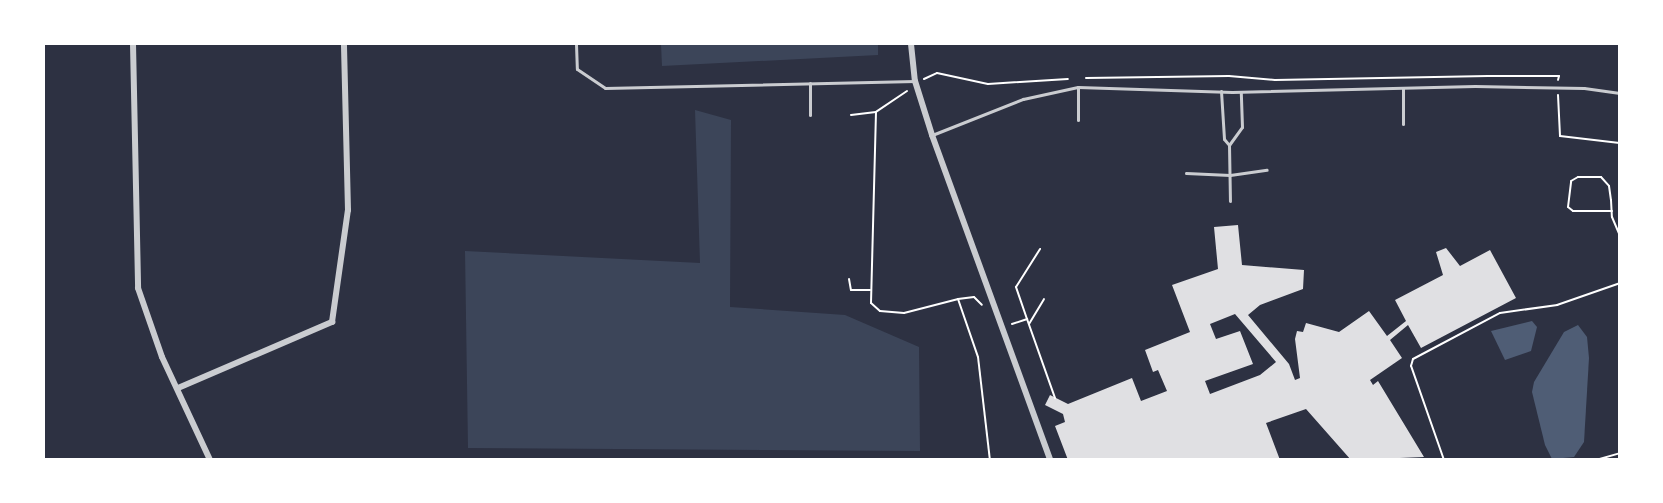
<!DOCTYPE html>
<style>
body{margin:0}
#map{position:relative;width:1663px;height:503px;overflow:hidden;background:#2d3142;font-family:"Fira Sans",sans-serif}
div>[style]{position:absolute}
.green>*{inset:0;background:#3c4559}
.water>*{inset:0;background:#4f5d75}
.building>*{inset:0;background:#e0e0e3}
.path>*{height:2px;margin:-1px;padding:0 1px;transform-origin:1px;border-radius:1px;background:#fff}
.service>*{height:3px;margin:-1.5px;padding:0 1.5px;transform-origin:1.5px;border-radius:1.5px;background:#caccd0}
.minor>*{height:6px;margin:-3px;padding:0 3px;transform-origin:3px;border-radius:3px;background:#caccd0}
span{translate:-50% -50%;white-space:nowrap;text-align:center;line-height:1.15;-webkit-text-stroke:5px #fff;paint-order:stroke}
.frame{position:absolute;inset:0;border:45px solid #fff;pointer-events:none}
</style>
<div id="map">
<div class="green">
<div style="clip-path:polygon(661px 44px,878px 44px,878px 55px,662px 66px)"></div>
<div style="clip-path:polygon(695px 110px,731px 120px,730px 307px,845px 315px,919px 347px,920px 451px,468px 448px,465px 251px,700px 263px)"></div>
</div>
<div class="water">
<div style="clip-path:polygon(1532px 321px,1537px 327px,1531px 351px,1505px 360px,1491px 331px)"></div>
<div style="clip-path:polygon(1578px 325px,1587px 337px,1589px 358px,1584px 442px,1574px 457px,1552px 459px,1545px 445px,1532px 392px,1534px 382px,1564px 332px)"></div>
</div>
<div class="building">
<div style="clip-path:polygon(evenodd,1238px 225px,1242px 265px,1304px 270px,1303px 289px,1260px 305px,1248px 315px,1289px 364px,1295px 380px,1300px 378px,1295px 339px,1297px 331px,1303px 332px,1306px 323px,1339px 332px,1369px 311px,1387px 336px,1406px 321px,1395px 300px,1443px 275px,1436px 252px,1446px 248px,1460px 266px,1490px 250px,1516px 298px,1421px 348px,1408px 325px,1390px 340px,1402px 358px,1370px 380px,1373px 385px,1378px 381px,1424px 457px,1351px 460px,1306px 409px,1266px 423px,1280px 460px,1068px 460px,1055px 426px,1065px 422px,1063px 414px,1045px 405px,1050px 395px,1068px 404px,1132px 378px,1141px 401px,1167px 391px,1158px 370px,1153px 372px,1145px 350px,1190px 332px,1172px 285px,1218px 269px,1214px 227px,1238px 225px,1235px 314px,1276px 362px,1260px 375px,1210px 394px,1205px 381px,1253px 364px,1240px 331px,1216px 339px,1210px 324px,1235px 314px)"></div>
</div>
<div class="path">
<div style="left:1086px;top:78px;width:143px;rotate:-0.8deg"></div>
<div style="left:1229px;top:76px;width:46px;rotate:5deg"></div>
<div style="left:1275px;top:80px;width:213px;rotate:-1.1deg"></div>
<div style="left:1488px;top:76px;width:71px"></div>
<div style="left:1559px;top:76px;width:4px;rotate:104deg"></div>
<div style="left:924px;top:79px;width:14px;rotate:-25deg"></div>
<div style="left:937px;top:73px;width:52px;rotate:12.2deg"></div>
<div style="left:988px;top:84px;width:80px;rotate:-3.6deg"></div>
<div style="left:907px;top:91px;width:37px;rotate:146deg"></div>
<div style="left:876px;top:112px;width:191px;rotate:91.5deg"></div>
<div style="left:871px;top:303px;width:12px;rotate:42deg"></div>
<div style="left:880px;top:311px;width:24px;rotate:5deg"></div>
<div style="left:904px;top:313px;width:56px;rotate:-14.5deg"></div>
<div style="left:958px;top:299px;width:61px;rotate:71deg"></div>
<div style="left:978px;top:357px;width:104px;rotate:83.4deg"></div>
<div style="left:1558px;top:95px;width:41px;rotate:87.2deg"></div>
<div style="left:1560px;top:136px;width:60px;rotate:6.7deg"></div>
<div style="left:851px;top:115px;width:25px;rotate:-7deg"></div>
<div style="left:1612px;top:211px;width:39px;rotate:180deg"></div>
<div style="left:1573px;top:211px;width:6px;rotate:-141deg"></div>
<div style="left:1568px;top:207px;width:26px;rotate:-83deg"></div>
<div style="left:1571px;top:181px;width:8px;rotate:-30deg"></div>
<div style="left:1578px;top:177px;width:23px"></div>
<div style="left:1601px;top:177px;width:12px;rotate:48deg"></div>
<div style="left:1609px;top:186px;width:14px;rotate:82deg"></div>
<div style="left:1611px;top:200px;width:17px;rotate:87deg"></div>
<div style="left:1612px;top:217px;width:21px;rotate:67deg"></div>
<div style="left:849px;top:279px;width:11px;rotate:80deg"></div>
<div style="left:851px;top:290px;width:19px"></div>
<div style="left:958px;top:299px;width:16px;rotate:-7deg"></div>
<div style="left:974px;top:297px;width:11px;rotate:45deg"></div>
<div style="left:1027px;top:319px;width:34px;rotate:-109deg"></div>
<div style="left:1016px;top:287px;width:45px;rotate:-57.7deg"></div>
<div style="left:1012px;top:324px;width:16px;rotate:-18deg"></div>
<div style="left:1027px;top:319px;width:84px;rotate:70.5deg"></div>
<div style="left:1029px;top:324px;width:29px;rotate:-59deg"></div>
<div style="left:1444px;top:460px;width:100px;rotate:-109.3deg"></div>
<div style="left:1411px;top:366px;width:7px;rotate:-74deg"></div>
<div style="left:1413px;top:359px;width:98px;rotate:-27.9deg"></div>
<div style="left:1500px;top:313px;width:58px;rotate:-8deg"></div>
<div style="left:1557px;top:305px;width:67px;rotate:-19.2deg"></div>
<div style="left:1596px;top:460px;width:25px;rotate:-16deg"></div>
</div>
<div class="service">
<div style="left:576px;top:44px;width:25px;rotate:88deg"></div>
<div style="left:577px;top:69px;width:34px;rotate:34deg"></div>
<div style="left:605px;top:88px;width:310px;rotate:-1.3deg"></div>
<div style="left:1221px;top:91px;width:48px;rotate:86.4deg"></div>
<div style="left:1224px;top:139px;width:8px;rotate:50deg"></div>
<div style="left:1229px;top:145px;width:56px;rotate:89deg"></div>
<div style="left:810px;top:115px;width:32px;rotate:-90deg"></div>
<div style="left:1078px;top:120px;width:33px;rotate:-90deg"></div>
<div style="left:1403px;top:124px;width:36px;rotate:-90deg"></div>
<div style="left:932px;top:135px;width:98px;rotate:-21.6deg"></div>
<div style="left:1023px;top:99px;width:56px;rotate:-12.3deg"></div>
<div style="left:1078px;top:87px;width:154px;rotate:1.9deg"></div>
<div style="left:1232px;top:92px;width:243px;rotate:-1.4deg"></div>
<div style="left:1475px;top:86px;width:109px;rotate:1.1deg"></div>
<div style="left:1584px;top:88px;width:36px;rotate:8deg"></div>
<div style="left:1229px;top:145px;width:22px;rotate:-54deg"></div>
<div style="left:1242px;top:127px;width:35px;rotate:-92deg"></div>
<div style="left:1186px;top:173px;width:44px;rotate:2.6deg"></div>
<div style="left:1230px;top:175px;width:37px;rotate:-8deg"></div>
</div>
<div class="minor">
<div style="left:133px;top:44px;width:244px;rotate:88.8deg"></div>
<div style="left:138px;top:288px;width:73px;rotate:70.8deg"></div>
<div style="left:162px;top:357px;width:114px;rotate:65deg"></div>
<div style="left:911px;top:44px;width:37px;rotate:84deg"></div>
<div style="left:915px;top:81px;width:57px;rotate:72.5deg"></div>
<div style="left:932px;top:135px;width:346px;rotate:70deg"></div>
<div style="left:178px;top:388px;width:168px;rotate:-23.2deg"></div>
<div style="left:332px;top:322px;width:113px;rotate:-81.9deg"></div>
<div style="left:348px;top:210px;width:166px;rotate:-91.4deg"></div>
</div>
<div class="frame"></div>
</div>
